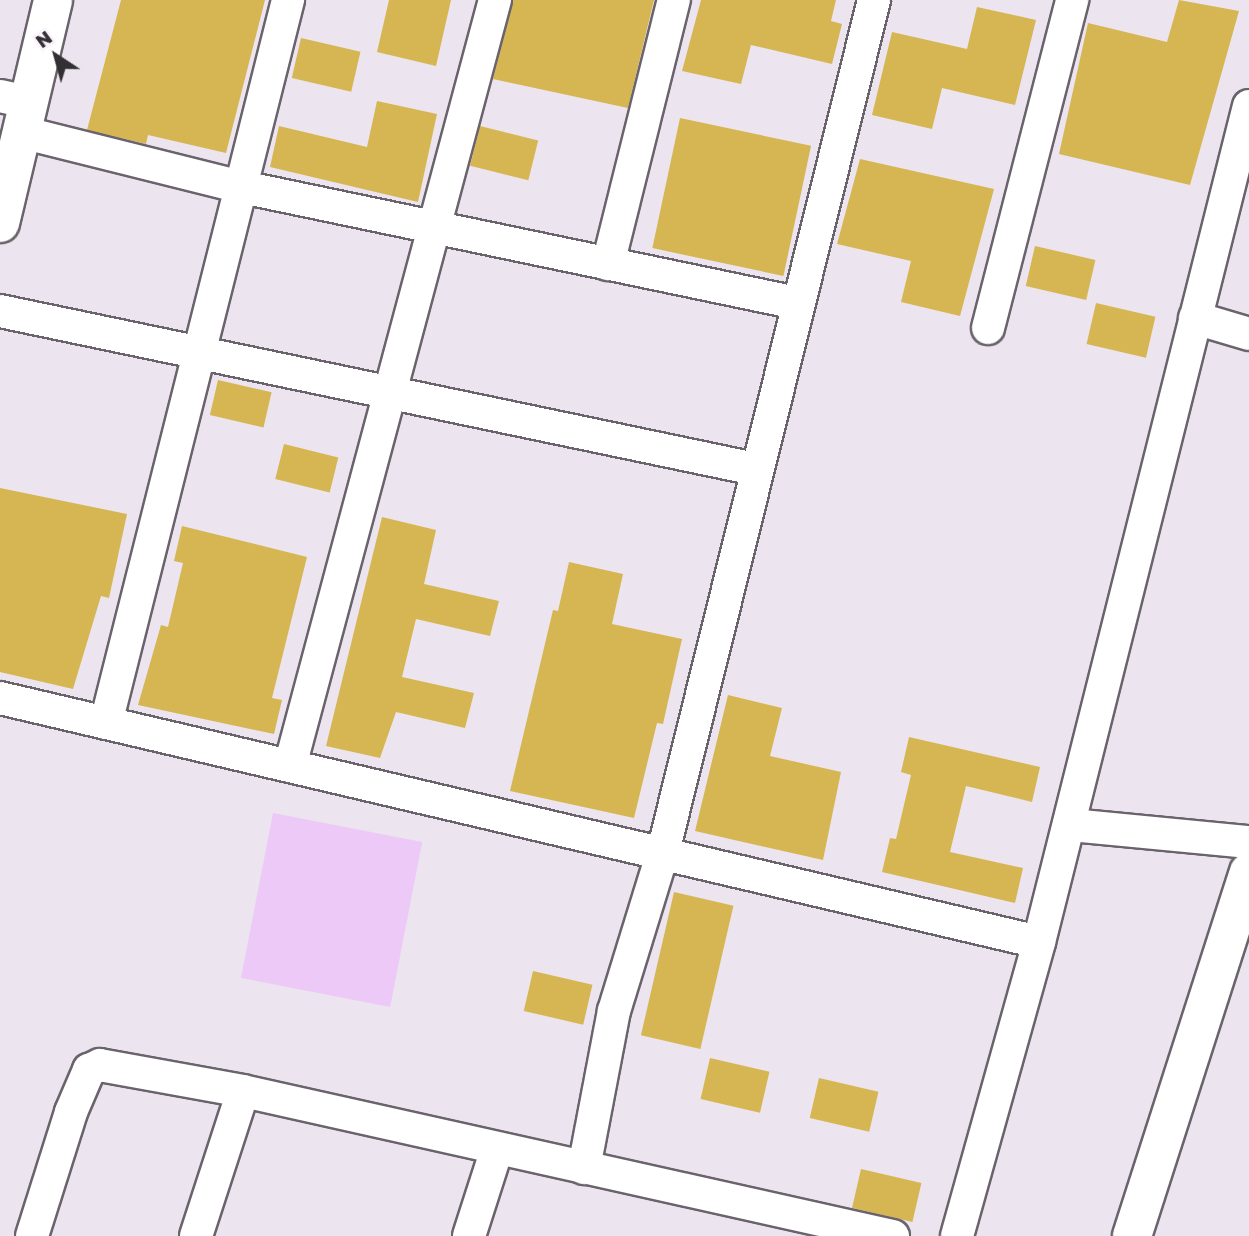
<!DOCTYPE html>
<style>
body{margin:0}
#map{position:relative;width:1249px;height:1236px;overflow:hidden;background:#ece4ee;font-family:"Golos Text",sans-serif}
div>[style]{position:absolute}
.green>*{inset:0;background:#edc9f8;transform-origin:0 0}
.building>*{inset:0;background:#d6b652;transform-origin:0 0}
.roads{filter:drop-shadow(2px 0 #6a636c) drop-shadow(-2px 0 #6a636c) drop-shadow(0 2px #6a636c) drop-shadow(0 -2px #6a636c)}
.minor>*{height:32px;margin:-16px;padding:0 16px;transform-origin:16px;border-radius:16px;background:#fff}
.tertiary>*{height:38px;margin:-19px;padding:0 19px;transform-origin:19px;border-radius:19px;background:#fff}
.secondary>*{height:38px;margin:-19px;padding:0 19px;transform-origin:19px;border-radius:19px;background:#fff}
span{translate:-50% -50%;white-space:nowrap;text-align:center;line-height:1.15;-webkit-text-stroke:5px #f9f1fc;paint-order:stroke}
.north{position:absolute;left:21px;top:21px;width:70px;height:70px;-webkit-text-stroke:5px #f9f1fc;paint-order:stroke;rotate:324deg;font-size:19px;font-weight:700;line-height:28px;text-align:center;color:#333034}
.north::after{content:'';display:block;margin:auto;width:24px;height:32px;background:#333034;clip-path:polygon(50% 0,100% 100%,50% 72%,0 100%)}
</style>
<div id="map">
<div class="green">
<div style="left:273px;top:813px;width:152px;height:168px;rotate:11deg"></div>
</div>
<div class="building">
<div style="clip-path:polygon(121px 0,265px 0,226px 153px,148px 135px,146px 144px,87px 130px)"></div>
<div style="clip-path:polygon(389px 0,451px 0,436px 66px,377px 52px)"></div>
<div style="clip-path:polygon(513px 0,654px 0,628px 108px,493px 79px)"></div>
<div style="clip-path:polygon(701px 0,836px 0,831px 21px,842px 24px,832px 64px,751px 45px,741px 84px,682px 71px)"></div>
<div style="clip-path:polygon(1179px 0,1239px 11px,1190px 185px,1059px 154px,1088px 23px,1167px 42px)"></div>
<div style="clip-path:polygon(977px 7px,1036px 20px,1015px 105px,942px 88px,932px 129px,872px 115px,892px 32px,967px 49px)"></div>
<div style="left:301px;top:38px;width:61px;height:41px;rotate:13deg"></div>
<div style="clip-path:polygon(377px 101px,437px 114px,418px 202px,270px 167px,279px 126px,367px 147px)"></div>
<div style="left:680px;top:118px;width:134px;height:133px;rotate:12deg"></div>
<div style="left:480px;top:126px;width:60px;height:41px;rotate:14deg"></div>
<div style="clip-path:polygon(860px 159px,994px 189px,960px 316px,901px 302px,911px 261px,837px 244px)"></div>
<div style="left:1035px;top:246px;width:62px;height:41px;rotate:13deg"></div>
<div style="left:1096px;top:303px;width:61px;height:42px;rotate:13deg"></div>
<div style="left:218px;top:380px;width:55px;height:36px;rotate:13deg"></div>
<div style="left:284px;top:444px;width:56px;height:36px;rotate:14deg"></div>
<div style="clip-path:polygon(0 488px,127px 514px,109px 598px,101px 596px,73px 689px,0 672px)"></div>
<div style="clip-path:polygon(382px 517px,436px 530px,424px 584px,499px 601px,490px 636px,416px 619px,402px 677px,474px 693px,465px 728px,396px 712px,380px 758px,326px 746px)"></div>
<div style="clip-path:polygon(182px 526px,307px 557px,272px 698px,282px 700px,274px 734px,138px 705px,161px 625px,168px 627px,183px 563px,174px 561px)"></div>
<div style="clip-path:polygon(569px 562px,623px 574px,612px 624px,682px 639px,663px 724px,657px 723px,634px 818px,510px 791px,553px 610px,558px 611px)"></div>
<div style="clip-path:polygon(728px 695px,782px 708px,770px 756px,841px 772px,823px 860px,695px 831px)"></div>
<div style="clip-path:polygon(909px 737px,1040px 767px,1032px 802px,966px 786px,950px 852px,1023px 868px,1015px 903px,882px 872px,890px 838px,896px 839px,911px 775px,901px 772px)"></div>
<div style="left:674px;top:892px;width:61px;height:147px;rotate:13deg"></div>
<div style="left:533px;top:971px;width:61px;height:41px;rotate:13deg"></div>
<div style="left:710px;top:1058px;width:61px;height:42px;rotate:13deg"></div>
<div style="left:819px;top:1078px;width:61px;height:41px;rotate:13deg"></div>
<div style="left:861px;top:1169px;width:62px;height:40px;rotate:13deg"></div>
</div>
<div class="roads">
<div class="minor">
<div style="left:0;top:96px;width:29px;rotate:12deg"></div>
<div style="left:21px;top:132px;width:228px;rotate:14deg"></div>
<div style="left:242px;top:187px;width:567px;rotate:11.81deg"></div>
<div style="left:608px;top:264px;width:272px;rotate:-76deg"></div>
<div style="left:0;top:311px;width:771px;rotate:11.82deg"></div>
<div style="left:1195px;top:318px;width:56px;rotate:16.5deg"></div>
<div style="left:988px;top:328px;width:339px;rotate:-75.6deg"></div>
<div style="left:0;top:698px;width:1067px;rotate:13.22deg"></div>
<div style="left:1039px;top:942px;width:862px;rotate:-75.9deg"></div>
<div style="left:106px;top:723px;width:746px;rotate:-75.87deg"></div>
<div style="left:290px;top:766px;width:793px;rotate:-75.02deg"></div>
<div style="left:1071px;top:825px;width:179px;rotate:5.5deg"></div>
<div style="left:584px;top:1168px;width:160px;rotate:-79.2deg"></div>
<div style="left:614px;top:1011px;width:166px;rotate:-72.9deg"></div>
<div style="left:663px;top:852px;width:878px;rotate:-76.09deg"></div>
<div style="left:32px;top:1236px;width:130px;rotate:-72.5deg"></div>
<div style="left:71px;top:1112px;width:46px;rotate:-66.8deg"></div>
<div style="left:89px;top:1070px;width:12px;rotate:-24deg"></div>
<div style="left:100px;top:1065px;width:145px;rotate:10.3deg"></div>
<div style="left:243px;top:1091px;width:666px;rotate:12.58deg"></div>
<div style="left:196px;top:1236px;width:152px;rotate:-72deg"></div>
<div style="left:469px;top:1236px;width:91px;rotate:-72.2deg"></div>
<div style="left:957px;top:1236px;width:305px;rotate:-74.4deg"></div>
</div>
<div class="tertiary">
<div style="left:0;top:223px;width:229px;rotate:-76.6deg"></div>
</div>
<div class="secondary">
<div style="left:1132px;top:1236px;width:382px;rotate:-72.2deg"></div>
</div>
</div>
<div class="north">N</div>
</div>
